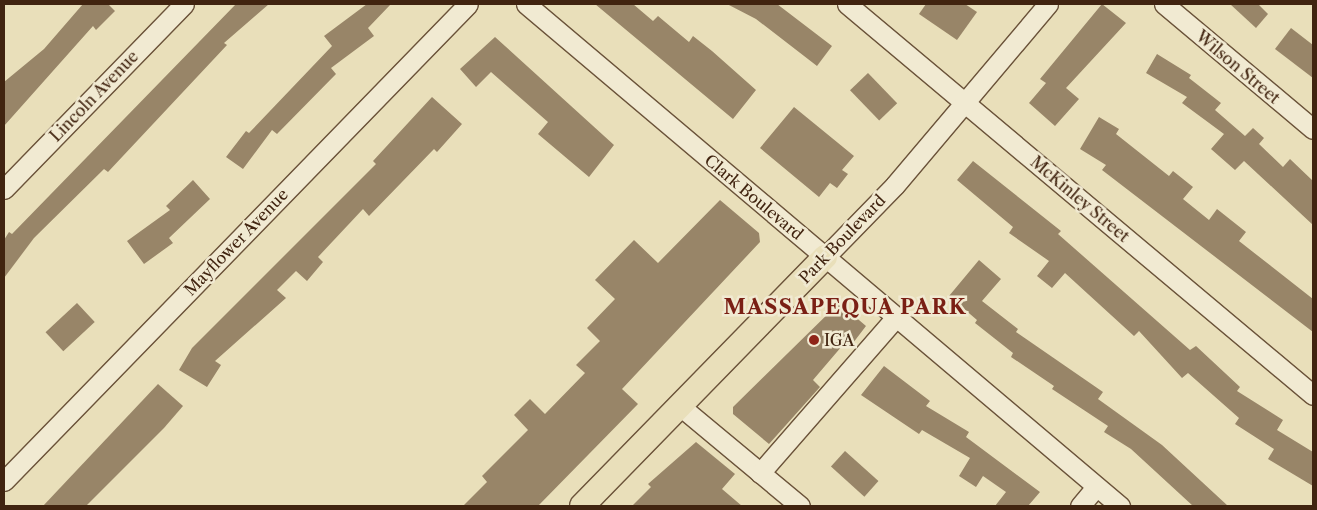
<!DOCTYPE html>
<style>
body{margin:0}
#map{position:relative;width:1317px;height:510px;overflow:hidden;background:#e9dfba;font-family:"Libre Caslon Text",serif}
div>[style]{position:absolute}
.building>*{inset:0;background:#988568;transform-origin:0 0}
.roads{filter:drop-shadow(1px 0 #6b533a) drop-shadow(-1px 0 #6b533a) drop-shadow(0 1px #6b533a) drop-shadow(0 -1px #6b533a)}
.minor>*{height:19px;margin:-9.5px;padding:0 9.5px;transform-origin:9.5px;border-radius:9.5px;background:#f1ead2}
.major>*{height:24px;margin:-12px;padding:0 12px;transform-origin:12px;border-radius:12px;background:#e9dfba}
.dots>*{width:14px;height:14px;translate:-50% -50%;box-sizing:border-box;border:2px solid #f1ead2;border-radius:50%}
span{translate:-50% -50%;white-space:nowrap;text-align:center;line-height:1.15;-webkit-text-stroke:5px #f1ead2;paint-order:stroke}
.street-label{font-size:16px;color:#412410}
.poi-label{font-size:16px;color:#412410}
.left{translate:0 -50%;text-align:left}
.district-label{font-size:21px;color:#7a1f14;font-weight:700;letter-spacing:1px}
.frame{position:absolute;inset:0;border:5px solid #412410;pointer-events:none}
</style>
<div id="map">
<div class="building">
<div style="clip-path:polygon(83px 4px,108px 4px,115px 11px,96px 30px,93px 26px,4px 126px,4px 82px,44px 49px)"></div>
<div style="clip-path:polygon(236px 4px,269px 4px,224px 43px,227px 45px,108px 172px,104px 169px,34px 238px,4px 278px,4px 240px,9px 232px,12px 234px)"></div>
<div style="clip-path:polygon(367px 4px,391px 4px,368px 28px,374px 36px,331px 68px,336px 74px,277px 134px,272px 130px,243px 169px,226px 157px,246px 131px,249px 133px,332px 46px,324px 36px)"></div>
<div style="clip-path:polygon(595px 4px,633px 4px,653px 21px,658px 16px,689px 42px,693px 36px,712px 51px,756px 90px,733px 119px)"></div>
<div style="clip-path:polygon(727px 4px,777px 4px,832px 46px,817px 66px,756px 19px)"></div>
<div style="clip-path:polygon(926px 4px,965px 4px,977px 12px,957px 40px,919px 14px)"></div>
<div style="clip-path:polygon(1102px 4px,1126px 23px,1066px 88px,1079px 99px,1055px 126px,1029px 103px,1046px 83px,1040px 79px)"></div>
<div style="clip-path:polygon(1230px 4px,1258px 4px,1268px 14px,1256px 28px)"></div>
<div style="clip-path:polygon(1291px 28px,1313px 45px,1313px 78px,1275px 49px)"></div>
<div style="clip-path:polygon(495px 37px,614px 145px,589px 177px,538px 134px,548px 122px,491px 72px,476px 87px,460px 69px)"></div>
<div style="clip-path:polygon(1157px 54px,1191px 75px,1189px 78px,1221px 103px,1215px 110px,1245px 136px,1253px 128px,1264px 138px,1259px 144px,1283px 167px,1290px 159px,1313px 181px,1313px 225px,1244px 161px,1235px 170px,1211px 149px,1224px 134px,1182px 103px,1187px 97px,1146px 73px)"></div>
<div style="left:868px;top:73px;width:42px;height:25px;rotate:46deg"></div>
<div style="clip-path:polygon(432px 97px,462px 124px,437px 152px,434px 149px,369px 216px,363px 209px,318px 257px,323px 262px,307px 281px,296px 271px,277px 290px,286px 298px,215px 361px,221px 365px,207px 387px,179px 370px,192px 348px,376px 164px,373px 161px)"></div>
<div style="clip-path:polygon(794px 107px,854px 156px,842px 170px,848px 174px,837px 188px,830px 183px,819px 197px,760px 148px)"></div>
<div style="clip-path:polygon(1099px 117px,1119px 129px,1116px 134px,1169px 176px,1173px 171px,1193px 187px,1183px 199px,1209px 220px,1217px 209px,1246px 232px,1239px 241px,1313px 299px,1313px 332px,1102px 170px,1106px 165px,1080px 149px)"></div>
<div style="clip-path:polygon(973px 161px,1061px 231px,1058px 234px,1190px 350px,1196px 346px,1240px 387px,1237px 391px,1283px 420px,1277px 430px,1313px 452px,1313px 486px,1268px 459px,1274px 449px,1235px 424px,1239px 418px,1188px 373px,1182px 378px,1139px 331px,1134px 336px,1065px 273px,1052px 288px,1037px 276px,1049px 261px,1009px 233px,1013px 227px,957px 180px)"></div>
<div style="clip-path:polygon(193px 180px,210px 199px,169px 238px,173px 243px,144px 264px,127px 241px,170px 210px,166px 206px)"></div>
<div style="clip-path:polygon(720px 200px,759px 233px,760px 242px,622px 389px,638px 404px,538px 506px,463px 506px,487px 482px,482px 476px,528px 430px,514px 415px,530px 399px,545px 414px,585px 373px,576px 365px,600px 341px,587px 328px,615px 299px,595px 280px,634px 240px,658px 263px)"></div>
<div style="clip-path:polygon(979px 260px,1001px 279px,982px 301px,1018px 329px,1016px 332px,1103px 392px,1098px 399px,1162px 445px,1228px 506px,1193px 506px,1131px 449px,1104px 432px,1108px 426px,1052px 389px,1054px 386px,1011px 357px,1013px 353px,975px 323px,977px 320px,949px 296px)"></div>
<div style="left:77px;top:303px;width:26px;height:43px;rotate:47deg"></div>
<div style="clip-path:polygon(839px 303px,866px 326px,853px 343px,848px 339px,813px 380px,820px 387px,769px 444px,733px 414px,733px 407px)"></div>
<div style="clip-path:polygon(884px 366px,930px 401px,926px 406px,969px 432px,966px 437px,1040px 492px,1028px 506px,995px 506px,1006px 492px,983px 476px,976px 487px,959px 476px,970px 458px,922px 430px,919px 434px,861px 395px)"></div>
<div style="clip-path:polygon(158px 384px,183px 406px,164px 428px,86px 506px,43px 506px)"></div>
<div style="clip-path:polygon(696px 442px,735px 474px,722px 489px,742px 506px,632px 506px,651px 487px,648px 484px)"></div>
<div style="left:845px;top:451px;width:45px;height:21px;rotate:42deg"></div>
</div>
<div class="roads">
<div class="minor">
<div style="left:526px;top:4px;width:778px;rotate:40.2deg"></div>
<div style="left:847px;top:4px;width:608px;rotate:40deg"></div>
<div style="left:1164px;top:4px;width:194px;rotate:40deg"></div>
<div style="left:4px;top:189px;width:258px;rotate:-45.8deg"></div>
<div style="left:825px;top:257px;width:100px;rotate:-45.8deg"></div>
<div style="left:895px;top:185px;width:237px;rotate:-49.8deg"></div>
<div style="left:680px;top:406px;width:156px;rotate:39.8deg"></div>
<div style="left:760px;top:473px;width:207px;rotate:-48.9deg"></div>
<div style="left:4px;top:481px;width:665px;rotate:-45.79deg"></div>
<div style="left:1080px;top:506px;width:25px;rotate:-50deg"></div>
</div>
<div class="major">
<div style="left:582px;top:506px;width:348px;rotate:-45.7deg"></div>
</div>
</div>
<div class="dots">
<div style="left:814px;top:340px;background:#8f2418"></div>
</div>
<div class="street-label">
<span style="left:1238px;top:67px;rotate:40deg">Wilson Street</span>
<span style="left:94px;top:96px;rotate:-46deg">Lincoln Avenue</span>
<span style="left:754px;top:197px;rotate:40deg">Clark Boulevard</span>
<span style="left:1080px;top:199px;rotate:40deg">McKinley Street</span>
<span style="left:842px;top:239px;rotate:-46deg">Park Boulevard</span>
<span style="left:236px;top:242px;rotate:-46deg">Mayflower Avenue</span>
</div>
<div class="poi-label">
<span class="left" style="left:824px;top:340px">IGA</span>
</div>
<div class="district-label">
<span style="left:845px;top:307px">MASSAPEQUA PARK</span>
</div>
<div class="frame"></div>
</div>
